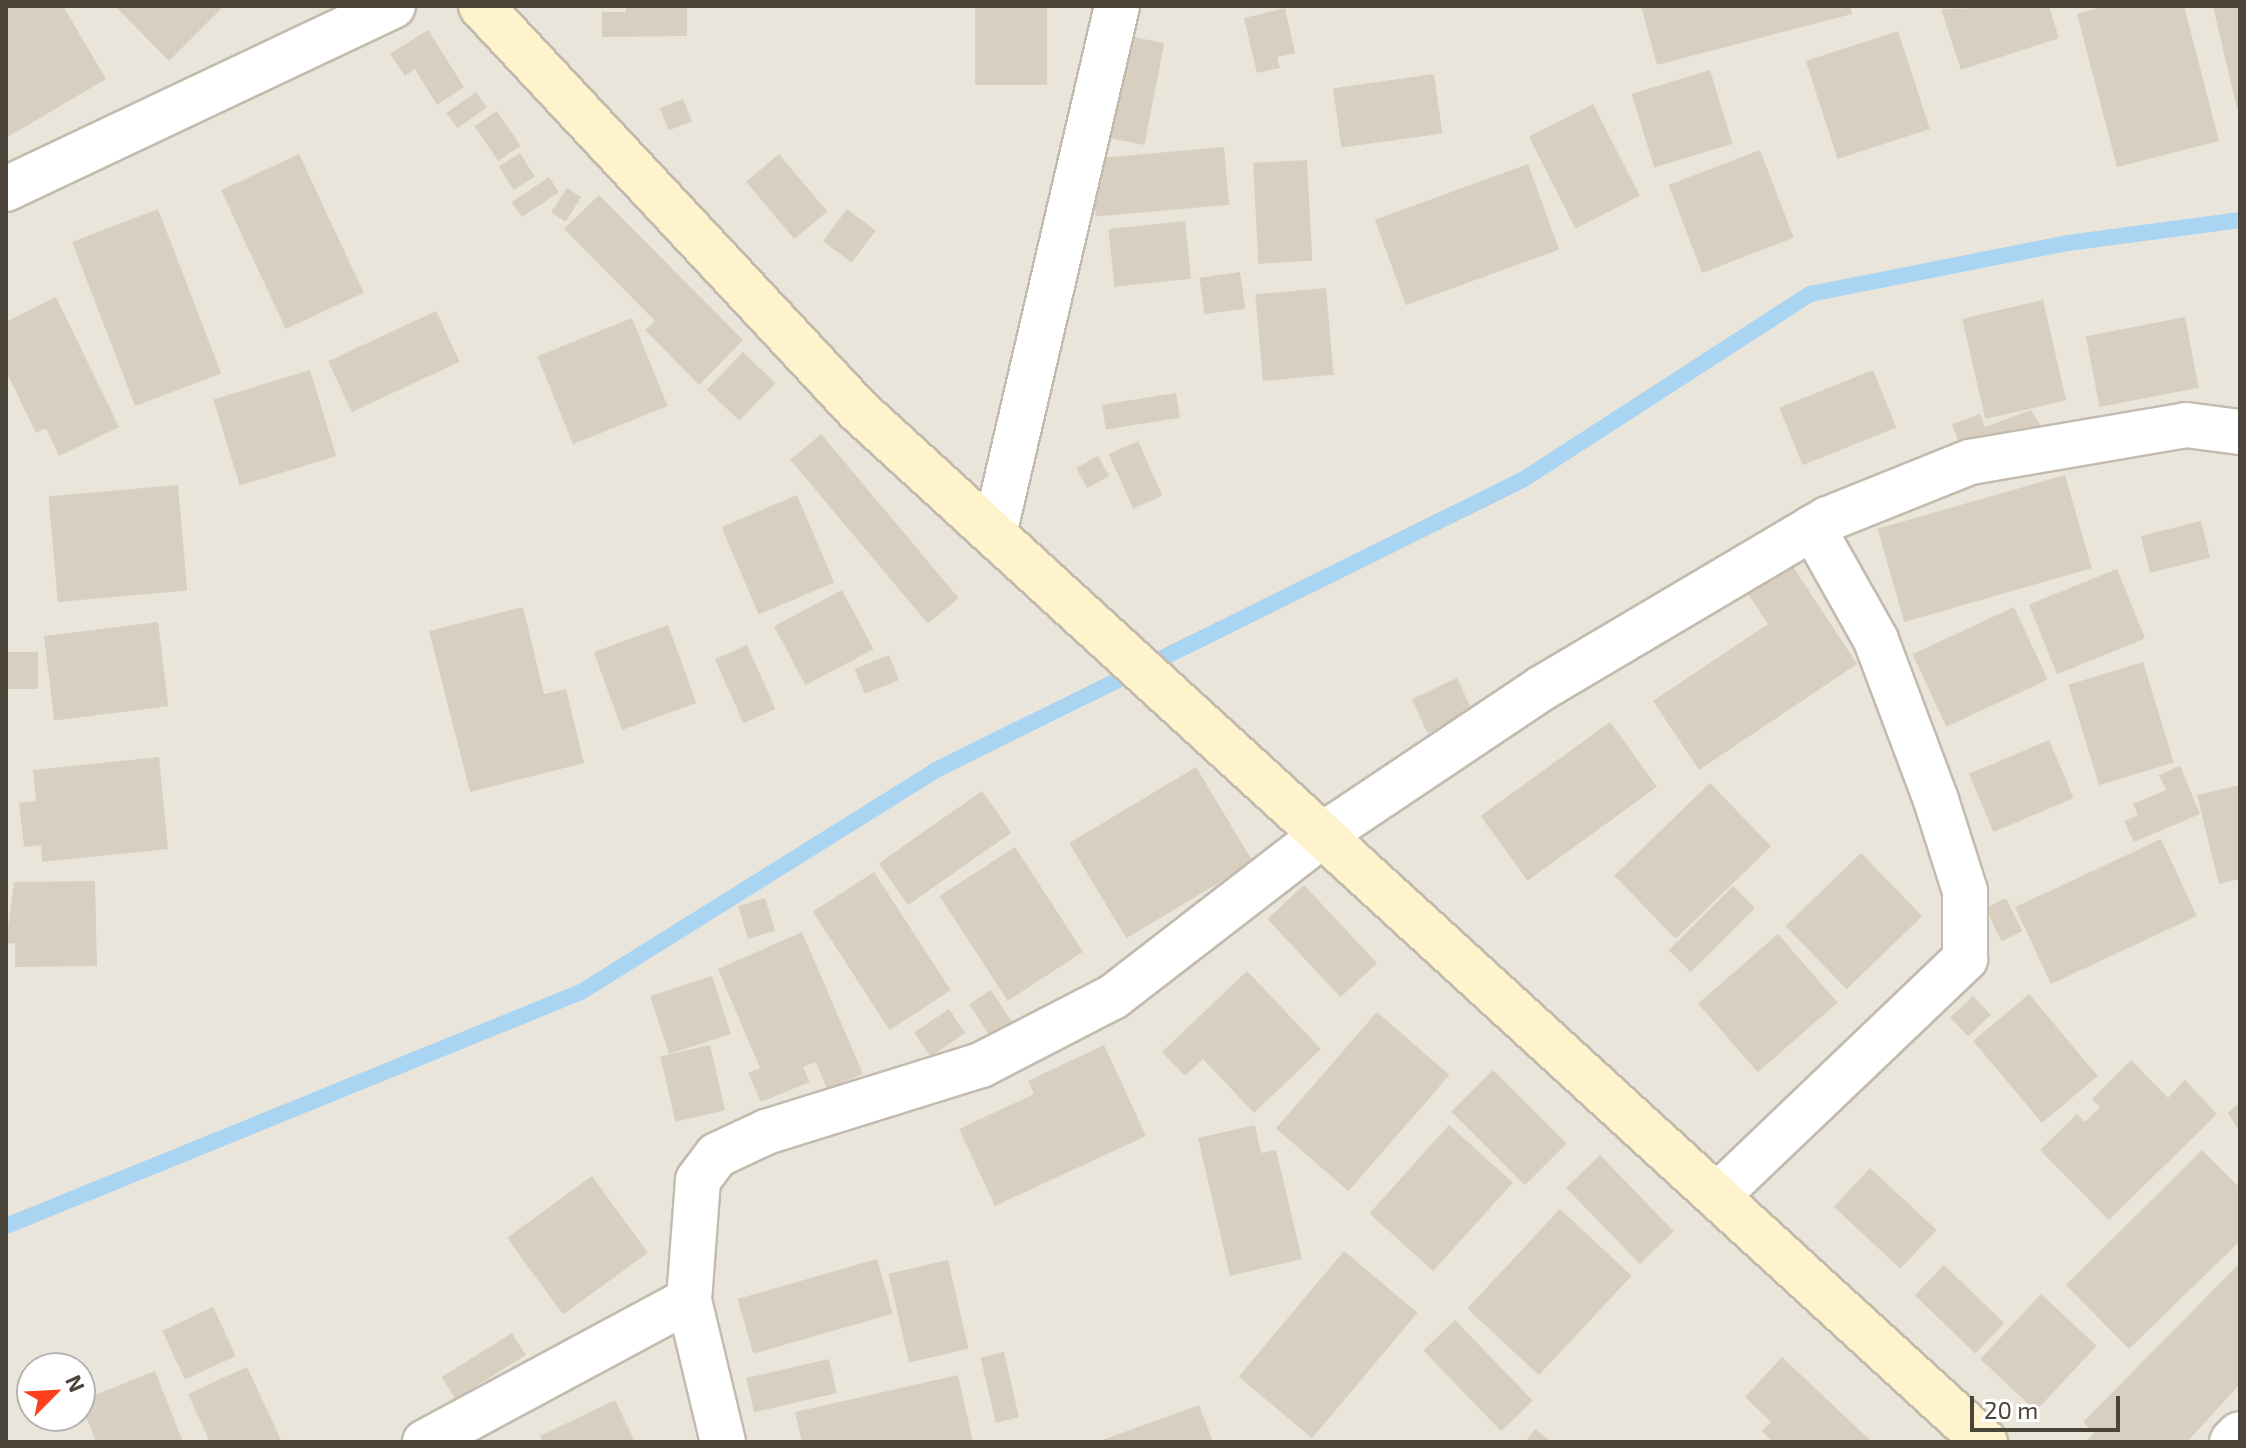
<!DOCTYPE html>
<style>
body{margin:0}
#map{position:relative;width:2246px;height:1448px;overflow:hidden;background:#f6f3ec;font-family:"Exo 2",sans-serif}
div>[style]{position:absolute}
.residential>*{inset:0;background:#eae5da}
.stream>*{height:16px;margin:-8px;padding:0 8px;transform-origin:8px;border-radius:8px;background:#a9d4f2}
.building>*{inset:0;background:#d8cfc1;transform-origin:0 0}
.roads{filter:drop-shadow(2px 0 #c2bbae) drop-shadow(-2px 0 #c2bbae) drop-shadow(0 2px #c2bbae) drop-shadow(0 -2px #c2bbae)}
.street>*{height:44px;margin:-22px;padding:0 22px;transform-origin:22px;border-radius:22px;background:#fff}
.secondary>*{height:44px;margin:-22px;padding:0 22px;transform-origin:22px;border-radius:22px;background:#fff3cd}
span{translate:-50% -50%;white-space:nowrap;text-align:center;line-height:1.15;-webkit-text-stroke:8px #fff;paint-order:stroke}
.frame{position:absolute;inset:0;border:8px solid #4b4439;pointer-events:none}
.north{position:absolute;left:16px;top:1352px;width:80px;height:80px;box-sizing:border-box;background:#fff;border:2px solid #b7b4b0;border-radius:50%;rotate:66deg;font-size:22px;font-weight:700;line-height:32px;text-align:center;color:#4b4439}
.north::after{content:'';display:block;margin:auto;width:28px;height:36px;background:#fc3f1d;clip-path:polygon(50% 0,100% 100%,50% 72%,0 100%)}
.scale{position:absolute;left:1970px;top:1396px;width:150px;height:36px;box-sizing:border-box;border:4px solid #4b4439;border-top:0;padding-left:10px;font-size:24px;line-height:28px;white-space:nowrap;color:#4b4439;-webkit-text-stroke:6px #fff;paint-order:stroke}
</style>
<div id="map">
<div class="residential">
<div style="clip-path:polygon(evenodd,6px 6px,2240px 6px,2240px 1442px,6px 1442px,6px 6px,32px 1368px,80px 1368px,80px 1416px,32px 1416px,32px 1368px)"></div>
</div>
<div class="stream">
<div style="left:6px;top:1226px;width:621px;rotate:-22.14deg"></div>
<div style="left:581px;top:992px;width:416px;rotate:-32deg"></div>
<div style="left:934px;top:771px;width:658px;rotate:-26.33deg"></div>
<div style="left:1524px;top:479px;width:341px;rotate:-32.9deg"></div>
<div style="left:1810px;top:294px;width:263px;rotate:-11.2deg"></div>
<div style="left:2068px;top:243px;width:174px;rotate:-7.6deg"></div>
</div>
<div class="building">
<div style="clip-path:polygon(12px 6px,63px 6px,106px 79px,6px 138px,6px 10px)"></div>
<div style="clip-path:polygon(115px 6px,224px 6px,169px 61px)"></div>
<div style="clip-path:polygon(626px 6px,687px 6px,687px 36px,602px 37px,602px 12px,626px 12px)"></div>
<div style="left:975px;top:6px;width:72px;height:79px"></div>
<div style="clip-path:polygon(1641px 6px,1850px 6px,1852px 14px,1657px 65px)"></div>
<div style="clip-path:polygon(2049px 6px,2059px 38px,1961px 70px,1941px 9px)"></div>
<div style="clip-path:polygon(2106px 6px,2184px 6px,2219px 141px,2117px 167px,2077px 14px)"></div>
<div style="clip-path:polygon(2213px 6px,2240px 6px,2240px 109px,2237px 109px)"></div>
<div style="clip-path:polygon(1285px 8px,1295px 53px,1277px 57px,1280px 68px,1257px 73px,1244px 18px)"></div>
<div style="clip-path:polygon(428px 30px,464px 87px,437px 105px,415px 69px,405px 76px,390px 54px)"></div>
<div style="left:1898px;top:31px;width:103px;height:97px;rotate:72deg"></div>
<div style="left:1123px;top:35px;width:42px;height:104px;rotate:11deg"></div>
<div style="left:1710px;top:70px;width:77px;height:82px;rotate:73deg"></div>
<div style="left:1434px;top:74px;width:60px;height:102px;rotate:82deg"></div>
<div style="left:476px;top:92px;width:19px;height:36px;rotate:55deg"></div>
<div style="left:683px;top:99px;width:24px;height:25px;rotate:68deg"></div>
<div style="left:1593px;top:104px;width:103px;height:72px;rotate:63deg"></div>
<div style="left:497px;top:111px;width:42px;height:27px;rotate:56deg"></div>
<div style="left:1224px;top:147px;width:58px;height:134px;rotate:85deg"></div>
<div style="left:1760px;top:150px;width:94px;height:98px;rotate:69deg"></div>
<div style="left:520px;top:153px;width:28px;height:25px;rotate:58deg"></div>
<div style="left:299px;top:154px;width:153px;height:86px;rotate:65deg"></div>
<div style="left:779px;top:154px;width:75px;height:43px;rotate:50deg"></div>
<div style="left:1307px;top:160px;width:101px;height:54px;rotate:87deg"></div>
<div style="left:1528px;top:164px;width:91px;height:163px;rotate:70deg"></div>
<div style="left:549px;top:177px;width:18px;height:45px;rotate:56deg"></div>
<div style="left:567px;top:188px;width:17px;height:29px;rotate:33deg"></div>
<div style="clip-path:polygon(599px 195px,743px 340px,699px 385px,645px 330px,655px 321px,564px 229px)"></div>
<div style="left:158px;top:209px;width:176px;height:92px;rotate:69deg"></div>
<div style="left:847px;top:209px;width:36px;height:40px;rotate:37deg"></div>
<div style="left:1185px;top:221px;width:58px;height:77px;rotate:84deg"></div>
<div style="left:1240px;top:272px;width:37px;height:41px;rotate:82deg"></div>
<div style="left:1326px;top:288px;width:87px;height:71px;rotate:85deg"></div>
<div style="clip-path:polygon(56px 297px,119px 427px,59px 456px,46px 428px,36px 433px,6px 371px,6px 322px)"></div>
<div style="left:2043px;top:300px;width:103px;height:83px;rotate:77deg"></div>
<div style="left:436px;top:311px;width:56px;height:119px;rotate:65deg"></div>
<div style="left:2185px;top:317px;width:72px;height:101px;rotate:79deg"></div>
<div style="left:632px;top:318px;width:95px;height:102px;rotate:68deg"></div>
<div style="left:743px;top:352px;width:45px;height:52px;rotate:44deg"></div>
<div style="left:310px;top:370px;width:90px;height:101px;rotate:73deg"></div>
<div style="left:1873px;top:370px;width:62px;height:101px;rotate:68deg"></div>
<div style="left:1176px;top:393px;width:25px;height:75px;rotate:81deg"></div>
<div style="clip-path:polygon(2031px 410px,2043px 429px,1965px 459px,1952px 424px,1980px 414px,1985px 427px)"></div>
<div style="left:821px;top:434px;width:214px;height:40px;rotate:50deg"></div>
<div style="left:1138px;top:441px;width:60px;height:32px;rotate:66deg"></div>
<div style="left:1098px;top:456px;width:23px;height:25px;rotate:61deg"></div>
<div style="left:2065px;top:475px;width:97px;height:195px;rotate:74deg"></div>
<div style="left:178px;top:485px;width:106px;height:130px;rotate:85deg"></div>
<div style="left:797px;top:495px;width:95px;height:82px;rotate:67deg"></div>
<div style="left:2201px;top:521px;width:38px;height:62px;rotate:76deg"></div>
<div style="clip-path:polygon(1792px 565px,1857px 664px,1699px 770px,1653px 701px,1768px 624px,1748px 594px)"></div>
<div style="left:2117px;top:569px;width:75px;height:95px;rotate:68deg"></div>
<div style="left:842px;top:590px;width:67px;height:77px;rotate:62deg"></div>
<div style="clip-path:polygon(523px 607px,544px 694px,566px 689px,584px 763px,470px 792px,429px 631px)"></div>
<div style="left:2014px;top:607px;width:80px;height:112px;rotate:65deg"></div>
<div style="left:158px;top:622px;width:85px;height:115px;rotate:83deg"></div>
<div style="left:668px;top:625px;width:83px;height:79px;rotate:70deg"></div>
<div style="left:747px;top:645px;width:70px;height:35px;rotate:66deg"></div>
<div style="left:8px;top:652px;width:30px;height:37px"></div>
<div style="left:889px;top:655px;width:27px;height:37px;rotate:68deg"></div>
<div style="left:2143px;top:662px;width:105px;height:78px;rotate:73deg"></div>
<div style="left:1457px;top:678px;width:38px;height:50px;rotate:65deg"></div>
<div style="left:1610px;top:722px;width:80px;height:160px;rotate:54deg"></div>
<div style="left:2049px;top:740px;width:63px;height:87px;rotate:67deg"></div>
<div style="clip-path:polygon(159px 757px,168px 849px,42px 862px,41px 845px,24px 847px,19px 803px,36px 801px,33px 770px)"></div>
<div style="clip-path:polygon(2180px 766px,2200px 814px,2134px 842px,2124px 821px,2138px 815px,2133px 804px,2166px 790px,2159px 775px)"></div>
<div style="left:1196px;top:767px;width:111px;height:148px;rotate:59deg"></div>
<div style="left:1710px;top:783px;width:88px;height:133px;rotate:46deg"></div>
<div style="clip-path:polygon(2240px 785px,2240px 879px,2219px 884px,2197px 795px)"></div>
<div style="left:982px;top:791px;width:51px;height:126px;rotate:55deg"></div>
<div style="left:2161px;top:839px;width:85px;height:161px;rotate:65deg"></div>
<div style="left:1015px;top:847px;width:125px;height:90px;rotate:57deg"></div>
<div style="left:1861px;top:853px;width:88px;height:105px;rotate:46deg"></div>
<div style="left:874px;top:872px;width:141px;height:73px;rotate:57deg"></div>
<div style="clip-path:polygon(95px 881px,97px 966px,15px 967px,15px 943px,6px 944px,14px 882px)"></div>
<div style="left:1304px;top:885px;width:107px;height:50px;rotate:47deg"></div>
<div style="left:1733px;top:886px;width:31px;height:91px;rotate:45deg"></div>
<div style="left:765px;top:898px;width:34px;height:28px;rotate:73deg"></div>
<div style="left:2006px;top:898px;width:37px;height:23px;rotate:64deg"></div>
<div style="clip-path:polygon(802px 932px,863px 1074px,827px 1089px,816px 1062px,803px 1067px,810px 1082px,761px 1102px,748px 1073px,760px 1068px,718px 969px)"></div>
<div style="left:1778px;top:934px;width:91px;height:106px;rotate:49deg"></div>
<div style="clip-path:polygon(1247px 971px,1321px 1049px,1254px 1113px,1203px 1059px,1185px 1076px,1162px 1052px)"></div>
<div style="left:712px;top:976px;width:61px;height:65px;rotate:72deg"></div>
<div style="left:991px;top:990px;width:38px;height:26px;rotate:57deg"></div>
<div style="left:2029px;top:994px;width:107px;height:73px;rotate:50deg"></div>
<div style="left:1973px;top:996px;width:26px;height:31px;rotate:47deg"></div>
<div style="left:949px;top:1009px;width:29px;height:42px;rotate:56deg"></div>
<div style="left:1377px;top:1012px;width:96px;height:154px;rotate:41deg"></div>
<div style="left:710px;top:1045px;width:67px;height:51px;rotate:77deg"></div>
<div style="clip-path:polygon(1104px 1045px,1146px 1136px,995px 1206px,959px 1129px,1034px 1094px,1028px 1081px)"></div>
<div style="clip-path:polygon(2131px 1060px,2168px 1098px,2185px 1080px,2217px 1114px,2109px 1220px,2040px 1150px,2077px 1114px,2085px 1122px,2100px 1107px,2092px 1099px)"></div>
<div style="left:1493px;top:1070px;width:104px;height:59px;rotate:45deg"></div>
<div style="clip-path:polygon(2240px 1102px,2240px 1132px,2228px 1113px)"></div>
<div style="clip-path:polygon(1255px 1125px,1261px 1153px,1276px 1150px,1302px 1259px,1230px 1276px,1198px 1138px)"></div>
<div style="left:1449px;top:1125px;width:86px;height:119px;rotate:42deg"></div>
<div style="clip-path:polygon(2202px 1150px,2240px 1188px,2240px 1241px,2129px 1349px,2066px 1285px)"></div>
<div style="left:1600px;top:1155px;width:106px;height:47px;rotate:46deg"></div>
<div style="left:1870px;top:1168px;width:91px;height:53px;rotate:43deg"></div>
<div style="left:592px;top:1176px;width:95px;height:105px;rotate:54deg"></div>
<div style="left:1560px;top:1209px;width:98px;height:136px;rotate:43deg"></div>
<div style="left:1344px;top:1251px;width:96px;height:164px;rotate:40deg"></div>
<div style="left:877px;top:1259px;width:57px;height:145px;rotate:74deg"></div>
<div style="left:948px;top:1260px;width:91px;height:61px;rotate:77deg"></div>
<div style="clip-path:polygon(2240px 1263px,2240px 1384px,2187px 1442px,2086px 1442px,2094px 1433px,2083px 1422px)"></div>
<div style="left:1944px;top:1265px;width:84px;height:42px;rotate:44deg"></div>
<div style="left:2041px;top:1294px;width:76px;height:89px;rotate:43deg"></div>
<div style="left:213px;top:1307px;width:54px;height:56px;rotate:65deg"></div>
<div style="left:1455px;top:1320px;width:112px;height:44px;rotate:46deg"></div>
<div style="left:512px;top:1333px;width:26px;height:83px;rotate:58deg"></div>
<div style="left:1004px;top:1352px;width:67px;height:24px;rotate:77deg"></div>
<div style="clip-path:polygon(1782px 1357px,1872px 1442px,1773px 1442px,1762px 1431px,1771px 1422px,1745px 1397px)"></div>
<div style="left:829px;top:1359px;width:35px;height:85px;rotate:77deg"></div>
<div style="clip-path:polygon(247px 1367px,282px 1442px,210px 1442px,188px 1394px)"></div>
<div style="clip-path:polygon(155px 1371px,183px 1442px,96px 1442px,80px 1401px)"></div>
<div style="clip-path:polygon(958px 1375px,973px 1442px,802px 1442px,795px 1412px)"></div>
<div style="clip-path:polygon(615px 1400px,635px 1442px,543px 1442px,540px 1436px)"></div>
<div style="clip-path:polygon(1199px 1405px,1213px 1442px,1097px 1442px)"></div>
<div style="clip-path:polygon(1535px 1429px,1551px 1442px,1525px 1442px)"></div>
</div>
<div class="roads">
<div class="street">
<div style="left:6px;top:189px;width:428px;rotate:-25.3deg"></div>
<div style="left:995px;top:530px;width:538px;rotate:-76.89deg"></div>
<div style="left:1718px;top:1195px;width:342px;rotate:-43.7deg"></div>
<div style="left:1965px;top:959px;width:68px;rotate:-90deg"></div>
<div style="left:1965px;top:891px;width:96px;rotate:-107.7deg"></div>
<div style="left:1936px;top:800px;width:171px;rotate:-110.6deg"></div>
<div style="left:1876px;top:640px;width:129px;rotate:-119.4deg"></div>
<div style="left:425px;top:1442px;width:300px;rotate:-28.3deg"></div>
<div style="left:723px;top:1442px;width:146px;rotate:-103.5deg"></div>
<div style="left:689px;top:1300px;width:120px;rotate:-85.7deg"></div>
<div style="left:698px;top:1180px;width:31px;rotate:-53deg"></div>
<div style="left:717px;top:1155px;width:54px;rotate:-25.1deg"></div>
<div style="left:766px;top:1132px;width:225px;rotate:-17.3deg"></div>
<div style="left:981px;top:1065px;width:148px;rotate:-27.3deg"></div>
<div style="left:1113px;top:997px;width:267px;rotate:-37.7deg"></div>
<div style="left:1324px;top:834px;width:262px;rotate:-33.8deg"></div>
<div style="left:1542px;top:688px;width:332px;rotate:-30.6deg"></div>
<div style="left:1828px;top:519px;width:153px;rotate:-21.9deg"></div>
<div style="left:1970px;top:462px;width:219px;rotate:-9.7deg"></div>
<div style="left:2186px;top:425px;width:54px;rotate:7.4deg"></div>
<div style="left:2232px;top:1442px;width:11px;rotate:-45deg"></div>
</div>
<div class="secondary">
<div style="left:481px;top:6px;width:553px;rotate:46.98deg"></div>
<div style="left:858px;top:410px;width:1528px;rotate:42.48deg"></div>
</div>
</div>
<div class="frame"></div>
<div class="north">N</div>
<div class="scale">20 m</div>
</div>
